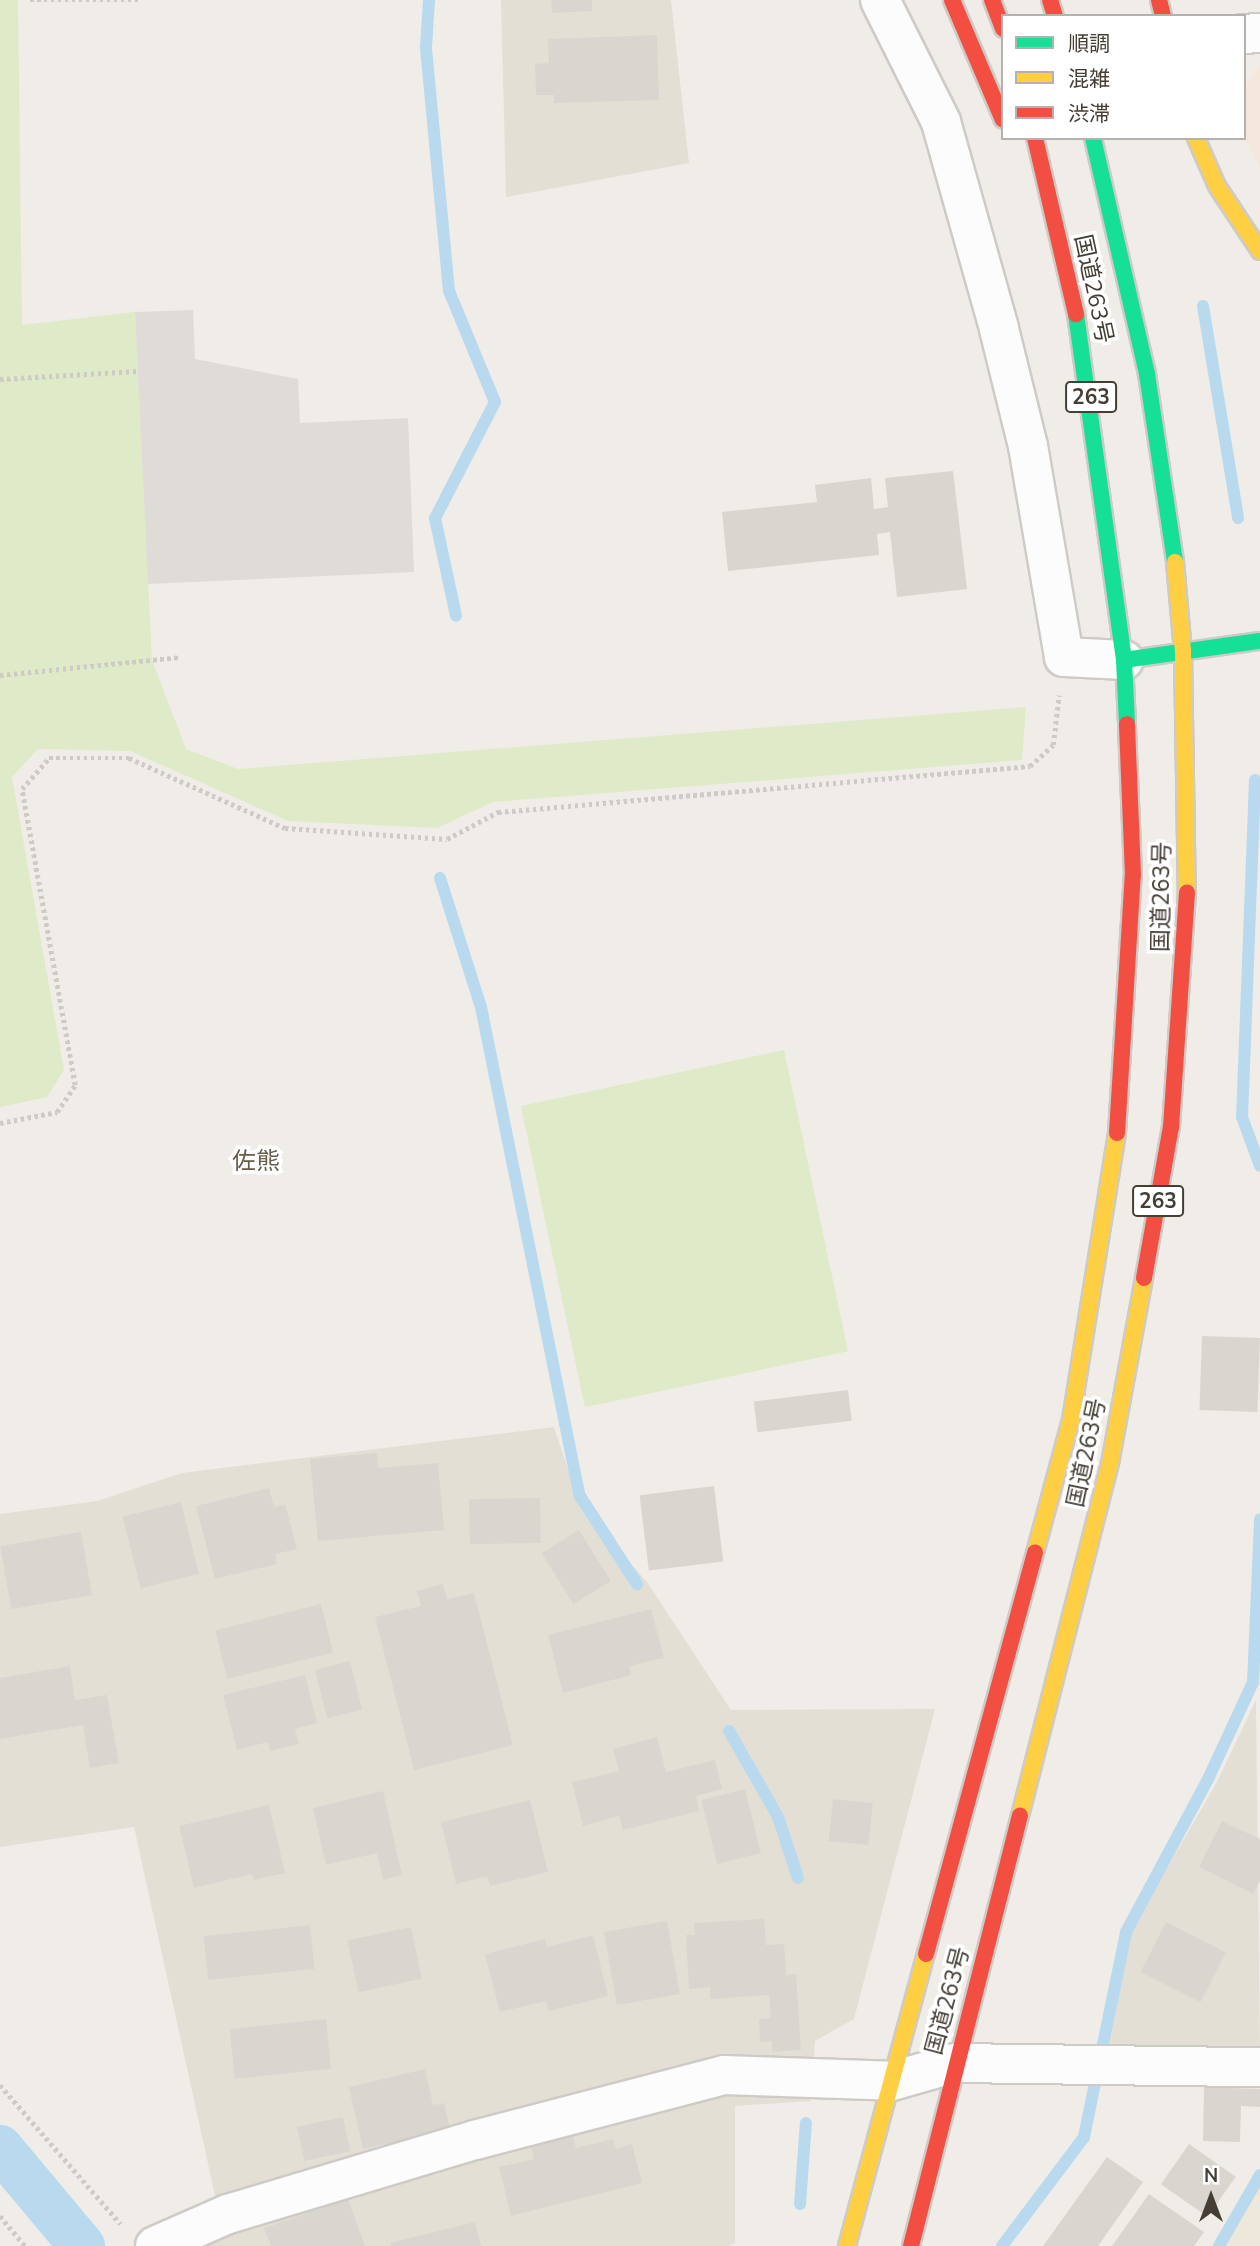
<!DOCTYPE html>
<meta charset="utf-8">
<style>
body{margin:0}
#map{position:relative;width:1260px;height:2246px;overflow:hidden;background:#f0ede8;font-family:"Nunito Sans","Noto Sans JP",sans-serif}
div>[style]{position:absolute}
.residential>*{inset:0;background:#e4dfd5}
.commercial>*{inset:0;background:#f3e8db}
.education>*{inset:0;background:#eee8da}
.green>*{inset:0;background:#deeac8;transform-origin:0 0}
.parking>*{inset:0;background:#dfdcd8}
.stream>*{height:12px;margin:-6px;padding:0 6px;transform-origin:6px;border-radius:6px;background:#b9d9ee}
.canal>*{height:46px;margin:-23px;padding:0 23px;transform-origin:23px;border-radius:23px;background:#b9d9ee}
.building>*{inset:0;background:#d9d6d0;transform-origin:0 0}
.path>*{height:4.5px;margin-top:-2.25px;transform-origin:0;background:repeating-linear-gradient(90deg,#cecbc6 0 3.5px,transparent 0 7px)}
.roads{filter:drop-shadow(2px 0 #cecbc6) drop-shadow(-2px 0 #cecbc6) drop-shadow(0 2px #cecbc6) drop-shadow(0 -2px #cecbc6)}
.street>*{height:38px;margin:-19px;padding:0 19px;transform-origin:19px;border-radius:19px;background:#fdfcfc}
.fast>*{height:16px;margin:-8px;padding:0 8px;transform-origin:8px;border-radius:8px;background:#16e098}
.slow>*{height:16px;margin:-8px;padding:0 8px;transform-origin:8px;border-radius:8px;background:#ffcf43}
.jam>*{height:16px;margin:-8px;padding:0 8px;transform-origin:8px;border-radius:8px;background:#f24e42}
span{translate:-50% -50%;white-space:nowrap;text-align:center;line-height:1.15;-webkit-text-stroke:7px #fff;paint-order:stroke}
.shield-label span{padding:2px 5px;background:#fff;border:2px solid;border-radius:5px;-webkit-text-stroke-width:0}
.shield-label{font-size:21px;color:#453e35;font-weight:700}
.street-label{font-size:23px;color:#453e35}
.neighbourhood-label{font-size:24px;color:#685c4c}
.legend{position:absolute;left:1001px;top:14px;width:245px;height:126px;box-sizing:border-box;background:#fff;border:2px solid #b5b2ae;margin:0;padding:9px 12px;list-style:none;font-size:21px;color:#453e35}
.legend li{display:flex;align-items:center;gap:14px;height:35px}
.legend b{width:35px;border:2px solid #b5b2ae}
.north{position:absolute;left:1176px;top:2162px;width:70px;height:70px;-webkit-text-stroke:5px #fff;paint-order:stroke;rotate:0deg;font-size:19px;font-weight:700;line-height:28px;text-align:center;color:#453e35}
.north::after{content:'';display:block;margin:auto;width:24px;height:32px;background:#453e35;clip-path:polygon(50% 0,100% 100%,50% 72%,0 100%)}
</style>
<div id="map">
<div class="residential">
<div style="clip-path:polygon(501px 0,671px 0,689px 163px,506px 197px)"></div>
<div style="clip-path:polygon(554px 1427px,580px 1506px,647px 1582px,731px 1710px,935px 1709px,854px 2019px,815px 2041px,811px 2101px,735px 2106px,735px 2243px,729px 2246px,160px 2246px,216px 2200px,134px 1827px,0 1847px,0 1514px,97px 1501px,182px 1473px)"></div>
<div style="clip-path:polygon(1256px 1700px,1260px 2054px,1109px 2048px,1130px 1932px,1217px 1782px)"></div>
</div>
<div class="commercial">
<div style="clip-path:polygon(1260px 65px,1260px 169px,1244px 136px,1244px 88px)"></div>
</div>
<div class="education">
<div style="clip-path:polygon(1260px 2186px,1260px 2246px,1224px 2246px)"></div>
</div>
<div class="green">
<div style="clip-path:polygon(0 0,18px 0,22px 325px,135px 312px,152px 660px,186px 749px,238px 769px,1026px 707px,1022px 760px,493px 802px,437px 828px,288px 821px,130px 751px,38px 749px,12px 777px,64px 1070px,47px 1097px,0 1107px)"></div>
<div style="left:784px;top:1050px;width:308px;height:269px;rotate:78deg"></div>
</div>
<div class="parking">
<div style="clip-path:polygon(193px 310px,195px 359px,298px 379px,300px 423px,408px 418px,414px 572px,148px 584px,135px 312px)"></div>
</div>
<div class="stream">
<div style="left:429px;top:0;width:48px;rotate:93.6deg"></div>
<div style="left:426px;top:48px;width:244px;rotate:84.6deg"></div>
<div style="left:449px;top:291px;width:120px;rotate:67.5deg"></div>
<div style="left:495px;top:402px;width:131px;rotate:117.3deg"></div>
<div style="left:435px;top:518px;width:100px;rotate:77.9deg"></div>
<div style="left:1203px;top:306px;width:215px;rotate:80.6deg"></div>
<div style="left:1255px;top:780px;width:337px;rotate:92.2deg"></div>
<div style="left:1242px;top:1117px;width:52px;rotate:69.8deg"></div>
<div style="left:440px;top:878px;width:135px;rotate:72.4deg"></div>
<div style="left:481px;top:1007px;width:499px;rotate:78.6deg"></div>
<div style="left:580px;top:1496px;width:105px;rotate:57.1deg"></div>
<div style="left:729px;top:1731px;width:99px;rotate:60.3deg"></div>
<div style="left:778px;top:1817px;width:64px;rotate:71.8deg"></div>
<div style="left:800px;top:2204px;width:81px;rotate:-85.8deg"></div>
<div style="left:1002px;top:2246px;width:136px;rotate:-53deg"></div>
<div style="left:1084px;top:2137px;width:209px;rotate:-78.4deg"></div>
<div style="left:1126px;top:1932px;width:176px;rotate:-61.8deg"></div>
<div style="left:1209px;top:1777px;width:105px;rotate:-65.1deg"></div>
<div style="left:1253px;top:1682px;width:163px;rotate:-87.5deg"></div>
<div style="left:1219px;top:2246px;width:82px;rotate:-60deg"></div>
</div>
<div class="canal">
<div style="left:0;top:2148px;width:128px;rotate:50.1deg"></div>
</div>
<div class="building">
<div style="clip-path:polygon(551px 0,592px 0,592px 11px,552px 13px)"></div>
<div style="clip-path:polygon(657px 35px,659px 100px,554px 103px,554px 95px,536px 95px,535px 64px,549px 63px,548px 39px)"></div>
<div style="clip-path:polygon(953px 471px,967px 589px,897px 597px,890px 532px,877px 534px,879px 555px,728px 571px,722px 512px,817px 502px,815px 485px,871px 478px,874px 509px,888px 507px,885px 478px)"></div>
<div style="left:1202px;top:1336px;width:58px;height:74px;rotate:2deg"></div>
<div style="left:848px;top:1390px;width:31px;height:95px;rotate:83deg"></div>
<div style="clip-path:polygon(377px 1453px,378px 1468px,438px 1463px,444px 1530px,318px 1541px,310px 1459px)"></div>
<div style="left:714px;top:1486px;width:76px;height:75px;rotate:83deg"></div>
<div style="clip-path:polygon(269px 1488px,274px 1507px,285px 1504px,297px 1549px,275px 1554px,277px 1564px,215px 1579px,196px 1506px)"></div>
<div style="left:540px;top:1498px;width:45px;height:71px;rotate:89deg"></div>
<div style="left:181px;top:1502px;width:74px;height:60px;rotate:76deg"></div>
<div style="left:579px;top:1530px;width:60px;height:44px;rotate:58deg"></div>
<div style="left:81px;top:1532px;width:64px;height:82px;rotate:80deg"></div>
<div style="clip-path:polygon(443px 1584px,447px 1599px,474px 1593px,513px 1745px,414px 1770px,375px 1617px,421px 1606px,417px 1591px)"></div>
<div style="left:321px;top:1604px;width:50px;height:109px;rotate:76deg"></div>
<div style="clip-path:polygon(651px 1609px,664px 1658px,629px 1666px,631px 1675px,563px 1693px,548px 1635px)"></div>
<div style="left:350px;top:1661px;width:50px;height:36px;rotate:76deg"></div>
<div style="clip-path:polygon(70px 1666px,75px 1700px,107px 1695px,119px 1763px,90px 1768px,83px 1725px,0 1739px,0 1678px)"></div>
<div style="clip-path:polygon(305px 1675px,317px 1723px,295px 1729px,299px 1744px,270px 1751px,268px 1742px,237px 1750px,223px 1695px)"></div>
<div style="clip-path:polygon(657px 1737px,666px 1772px,715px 1760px,722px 1789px,696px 1796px,699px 1811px,623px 1830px,619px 1816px,583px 1826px,572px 1782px,619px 1771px,613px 1749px)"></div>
<div style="left:745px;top:1789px;width:66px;height:45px;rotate:76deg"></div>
<div style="clip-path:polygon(383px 1791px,402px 1875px,383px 1880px,377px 1853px,326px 1865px,313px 1808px)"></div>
<div style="left:833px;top:1799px;width:40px;height:42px;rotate:6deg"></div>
<div style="clip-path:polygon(530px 1800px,548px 1872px,490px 1886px,487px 1876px,456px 1884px,441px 1822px)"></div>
<div style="clip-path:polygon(269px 1805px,285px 1873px,254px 1880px,252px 1874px,194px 1888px,179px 1826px)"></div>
<div style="clip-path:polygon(1222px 1821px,1260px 1839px,1260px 1881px,1253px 1894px,1199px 1867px)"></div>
<div style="clip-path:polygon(764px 1919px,766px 1945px,784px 1944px,786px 1975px,796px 1974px,801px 2050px,772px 2052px,772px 2041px,760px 2042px,759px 2019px,771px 2018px,769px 1995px,710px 1999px,710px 1987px,689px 1989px,686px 1935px,695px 1935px,694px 1923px)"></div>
<div style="left:667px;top:1921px;width:74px;height:64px;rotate:80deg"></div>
<div style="left:1166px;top:1922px;width:67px;height:56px;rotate:27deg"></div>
<div style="left:310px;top:1925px;width:44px;height:107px;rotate:84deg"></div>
<div style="left:411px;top:1927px;width:53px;height:65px;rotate:78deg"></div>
<div style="clip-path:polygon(593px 1935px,608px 1996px,549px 2011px,546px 2001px,500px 2012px,485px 1954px,545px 1939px,547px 1947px)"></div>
<div style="left:326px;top:2019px;width:50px;height:97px;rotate:84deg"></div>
<div style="clip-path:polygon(425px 2069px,433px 2105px,444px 2103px,450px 2129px,363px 2149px,349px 2087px)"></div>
<div style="clip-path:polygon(1204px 2087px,1260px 2089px,1260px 2107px,1241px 2106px,1240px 2142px,1203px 2141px)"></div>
<div style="left:343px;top:2117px;width:35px;height:47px;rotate:78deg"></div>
<div style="clip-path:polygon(573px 2136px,576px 2148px,613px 2139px,616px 2149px,632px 2144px,642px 2183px,511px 2216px,499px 2167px,534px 2159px,531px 2147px)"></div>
<div style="left:1189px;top:2144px;width:57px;height:49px;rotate:35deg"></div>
<div style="clip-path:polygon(1107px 2157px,1143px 2182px,1098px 2246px,1043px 2246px)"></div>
<div style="clip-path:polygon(1149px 2194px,1204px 2232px,1194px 2246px,1112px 2246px)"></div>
<div style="clip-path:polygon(348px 2199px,365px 2246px,271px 2246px,264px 2228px)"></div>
<div style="clip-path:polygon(475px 2222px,481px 2246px,391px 2246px,390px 2243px)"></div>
</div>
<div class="path">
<div style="left:30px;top:0;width:108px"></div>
<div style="left:0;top:379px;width:138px;rotate:-3.3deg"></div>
<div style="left:0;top:675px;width:180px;rotate:-5.7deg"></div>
<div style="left:0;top:1123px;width:58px;rotate:-10.9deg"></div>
<div style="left:57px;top:1112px;width:32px;rotate:-56deg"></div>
<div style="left:75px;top:1085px;width:301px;rotate:-100.2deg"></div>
<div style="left:22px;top:789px;width:41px;rotate:-48.9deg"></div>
<div style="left:49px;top:758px;width:80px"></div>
<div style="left:129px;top:758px;width:171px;rotate:24.2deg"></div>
<div style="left:285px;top:828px;width:162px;rotate:3.9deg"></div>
<div style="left:447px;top:839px;width:58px;rotate:-27.9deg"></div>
<div style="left:498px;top:812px;width:534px;rotate:-4.94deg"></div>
<div style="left:1030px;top:766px;width:31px;rotate:-42deg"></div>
<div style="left:1053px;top:745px;width:50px;rotate:-83.2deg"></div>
<div style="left:0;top:2085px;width:184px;rotate:49deg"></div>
<div style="left:0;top:2216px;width:39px;rotate:50deg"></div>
</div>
<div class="roads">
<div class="street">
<div style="left:880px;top:0;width:136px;rotate:63.4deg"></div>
<div style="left:941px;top:122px;width:215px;rotate:74.3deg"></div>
<div style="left:999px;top:329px;width:121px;rotate:76.1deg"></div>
<div style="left:1028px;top:446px;width:214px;rotate:80.3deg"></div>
<div style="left:1064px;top:657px;width:60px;rotate:2.9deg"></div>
<div style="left:1244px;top:34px;width:16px;rotate:-4deg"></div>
<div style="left:155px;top:2246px;width:80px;rotate:-23.7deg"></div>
<div style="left:228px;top:2214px;width:258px;rotate:-16.7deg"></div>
<div style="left:475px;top:2140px;width:257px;rotate:-14.6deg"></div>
<div style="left:724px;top:2075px;width:168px;rotate:2deg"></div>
<div style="left:892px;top:2081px;width:66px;rotate:-15.9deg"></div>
<div style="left:955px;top:2063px;width:305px;rotate:0.8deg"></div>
</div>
<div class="fast">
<div style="left:1093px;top:138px;width:242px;rotate:77.1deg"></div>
<div style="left:1147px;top:374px;width:190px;rotate:81.5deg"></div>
<div style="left:1076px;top:314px;width:349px;rotate:82.1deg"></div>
<div style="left:1124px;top:660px;width:64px;rotate:87.3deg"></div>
<div style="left:1124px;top:660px;width:137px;rotate:-8deg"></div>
</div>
<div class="slow">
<div style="left:1196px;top:138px;width:52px;rotate:66.4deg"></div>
<div style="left:1217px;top:186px;width:78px;rotate:56.5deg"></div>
<div style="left:1175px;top:562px;width:89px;rotate:84.9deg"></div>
<div style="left:1183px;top:651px;width:242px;rotate:89.1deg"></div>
<div style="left:1035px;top:1553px;width:138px;rotate:-74.9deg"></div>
<div style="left:1071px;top:1420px;width:291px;rotate:-80.9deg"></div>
<div style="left:1020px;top:1816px;width:369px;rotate:-75.7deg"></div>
<div style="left:1111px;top:1458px;width:183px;rotate:-79.6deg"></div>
<div style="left:847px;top:2246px;width:302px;rotate:-74.9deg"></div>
</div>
<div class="jam">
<div style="left:952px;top:0;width:130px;rotate:67deg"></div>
<div style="left:992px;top:0;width:31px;rotate:69deg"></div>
<div style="left:1050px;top:0;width:17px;rotate:73deg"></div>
<div style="left:1159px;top:0;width:16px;rotate:76deg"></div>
<div style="left:1035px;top:138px;width:181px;rotate:76.9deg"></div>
<div style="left:1117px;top:1133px;width:258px;rotate:-86.5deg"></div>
<div style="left:1133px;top:875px;width:151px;rotate:-92.3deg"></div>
<div style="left:1144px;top:1278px;width:153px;rotate:-79.9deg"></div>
<div style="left:1171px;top:1127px;width:235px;rotate:-86.1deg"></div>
<div style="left:926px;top:1954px;width:416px;rotate:-74.8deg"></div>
<div style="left:911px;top:2246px;width:444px;rotate:-75.8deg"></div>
</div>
</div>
<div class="shield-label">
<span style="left:1091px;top:397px">263</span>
<span style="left:1158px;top:1201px">263</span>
</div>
<div class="street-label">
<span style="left:1093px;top:289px;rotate:78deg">国道263号</span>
<span style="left:1162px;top:897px;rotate:-89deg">国道263号</span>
<span style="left:1087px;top:1453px;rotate:-78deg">国道263号</span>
<span style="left:948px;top:2001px;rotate:-75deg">国道263号</span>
</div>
<div class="neighbourhood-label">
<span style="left:256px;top:1162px">佐熊</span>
</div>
<ul class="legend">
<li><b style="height:9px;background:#16e098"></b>順調</li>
<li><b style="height:9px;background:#ffcf43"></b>混雑</li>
<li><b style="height:9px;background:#f24e42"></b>渋滞</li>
</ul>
<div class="north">N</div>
</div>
